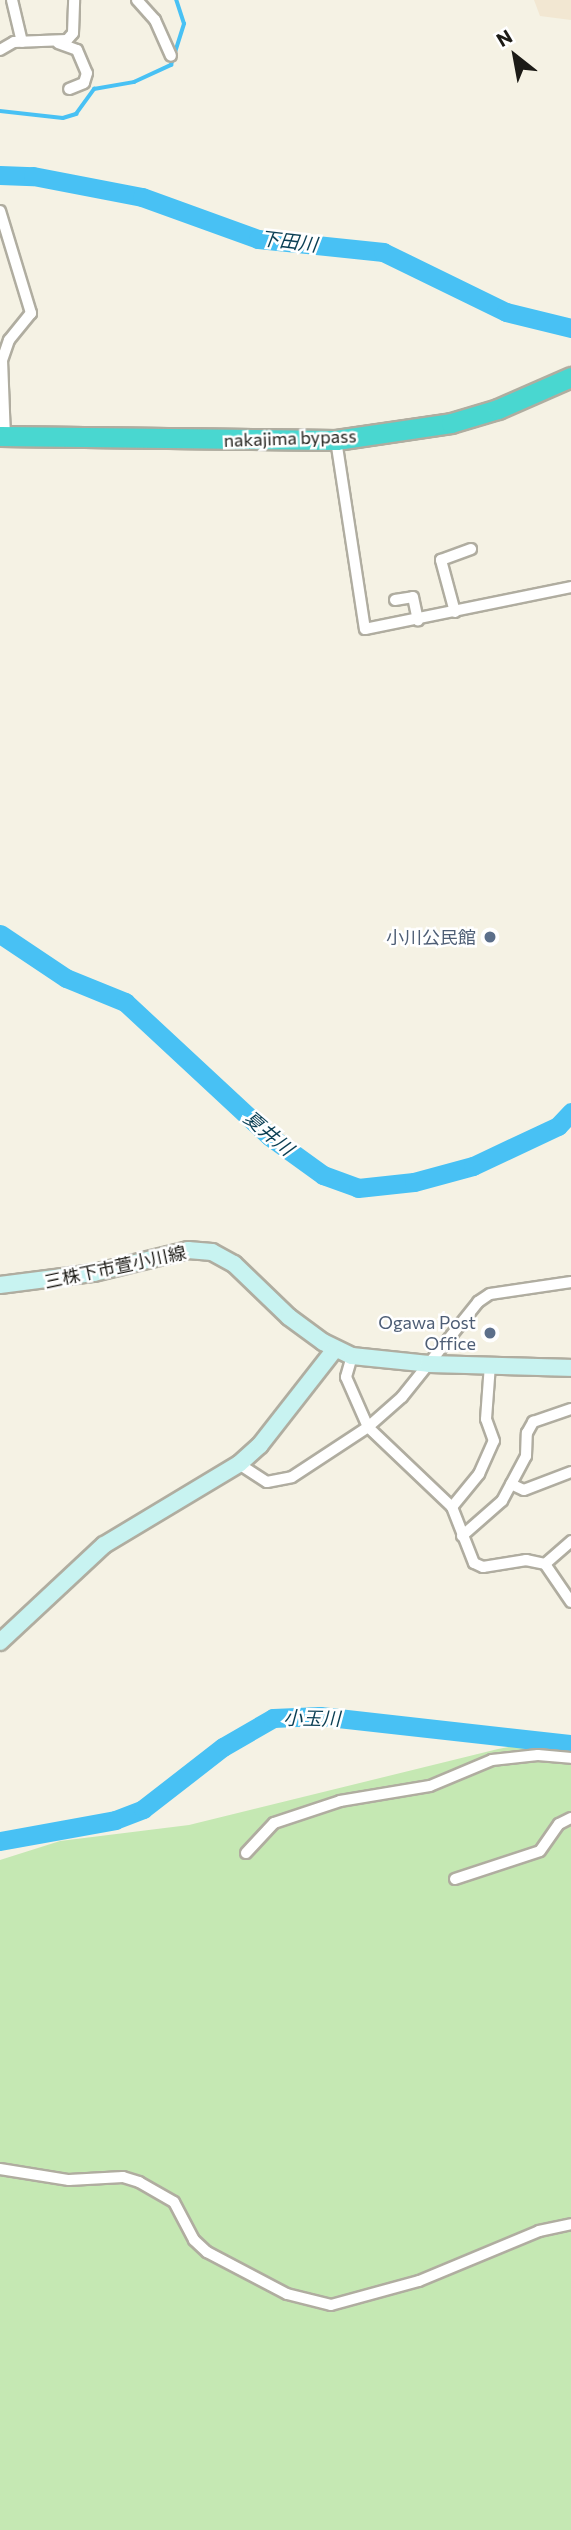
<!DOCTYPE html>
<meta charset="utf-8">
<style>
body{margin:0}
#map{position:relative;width:571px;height:2530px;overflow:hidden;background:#f5f2e4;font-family:Commissioner,"Noto Sans JP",sans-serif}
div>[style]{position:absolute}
.commercial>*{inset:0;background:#f2e7d2}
.green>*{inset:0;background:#c5e8b3}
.stream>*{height:3.5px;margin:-1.75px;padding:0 1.75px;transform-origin:1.75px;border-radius:1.75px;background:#48c1f4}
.river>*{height:19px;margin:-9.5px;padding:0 9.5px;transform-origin:9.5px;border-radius:9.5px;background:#48c1f4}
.roads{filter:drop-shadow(2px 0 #b0ada0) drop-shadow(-2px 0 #b0ada0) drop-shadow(0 2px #b0ada0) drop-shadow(0 -2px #b0ada0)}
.street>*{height:10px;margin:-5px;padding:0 5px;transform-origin:5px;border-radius:5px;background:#fff}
.secondary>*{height:16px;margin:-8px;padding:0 8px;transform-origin:8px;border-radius:8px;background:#c8f3f1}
.highway>*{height:19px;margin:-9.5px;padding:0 9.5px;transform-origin:9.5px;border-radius:9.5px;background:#49d7d0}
.dots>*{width:19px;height:19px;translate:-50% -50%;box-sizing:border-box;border:4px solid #fff;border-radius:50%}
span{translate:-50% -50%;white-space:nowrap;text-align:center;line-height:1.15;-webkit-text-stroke:5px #fff;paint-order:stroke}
.street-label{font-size:18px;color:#1c1b16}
.service-label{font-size:18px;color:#4e5e75}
.right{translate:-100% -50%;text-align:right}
.water-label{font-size:19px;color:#0a3f54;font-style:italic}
.north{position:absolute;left:480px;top:21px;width:70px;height:70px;-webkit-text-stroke:5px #fff;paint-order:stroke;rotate:329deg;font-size:19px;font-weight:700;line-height:28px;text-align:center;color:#1c1b16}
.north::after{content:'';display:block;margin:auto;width:24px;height:32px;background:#1c1b16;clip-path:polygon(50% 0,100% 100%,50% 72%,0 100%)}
</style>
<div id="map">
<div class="commercial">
<div style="clip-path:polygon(534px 0,571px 0,571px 20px,540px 16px)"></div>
</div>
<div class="green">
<div style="clip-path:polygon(571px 1736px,571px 2530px,0 2530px,0 1860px,60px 1841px,189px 1825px,498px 1749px)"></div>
</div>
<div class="stream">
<div style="left:0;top:111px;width:63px;rotate:6.3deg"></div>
<div style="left:63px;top:118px;width:14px;rotate:-17deg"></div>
<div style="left:76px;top:114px;width:31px;rotate:-54deg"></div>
<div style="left:94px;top:89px;width:41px;rotate:-9.9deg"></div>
<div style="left:134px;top:82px;width:41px;rotate:-24.7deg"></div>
<div style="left:171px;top:65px;width:43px;rotate:-72.4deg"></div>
<div style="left:184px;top:24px;width:25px;rotate:-108deg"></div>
</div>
<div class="river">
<div style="left:0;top:175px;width:33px;rotate:2deg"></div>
<div style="left:33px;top:176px;width:111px;rotate:10.9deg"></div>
<div style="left:142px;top:197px;width:123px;rotate:19.9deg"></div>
<div style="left:258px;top:239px;width:126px;rotate:5.9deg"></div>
<div style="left:383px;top:252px;width:137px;rotate:26deg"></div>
<div style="left:506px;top:312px;width:67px;rotate:13.8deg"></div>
<div style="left:0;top:934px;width:79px;rotate:33.7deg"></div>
<div style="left:66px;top:978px;width:64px;rotate:22.1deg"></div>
<div style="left:125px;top:1002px;width:197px;rotate:42.9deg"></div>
<div style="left:269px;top:1136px;width:67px;rotate:35.8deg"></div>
<div style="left:323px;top:1175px;width:37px;rotate:20deg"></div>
<div style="left:358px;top:1188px;width:56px;rotate:-6.1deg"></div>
<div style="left:414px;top:1182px;width:61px;rotate:-15.2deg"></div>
<div style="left:473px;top:1166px;width:94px;rotate:-25.2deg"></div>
<div style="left:558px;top:1126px;width:19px;rotate:-47deg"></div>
<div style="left:0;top:1841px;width:117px;rotate:-10.3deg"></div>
<div style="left:115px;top:1820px;width:30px;rotate:-21deg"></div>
<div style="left:143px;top:1809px;width:101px;rotate:-37.8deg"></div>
<div style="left:223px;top:1747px;width:58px;rotate:-30.1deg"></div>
<div style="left:273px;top:1718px;width:47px;rotate:-2.4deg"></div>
<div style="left:320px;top:1716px;width:253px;rotate:6.4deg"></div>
</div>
<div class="roads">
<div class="street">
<div style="left:12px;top:0;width:43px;rotate:76.6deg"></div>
<div style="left:137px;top:0;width:27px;rotate:48deg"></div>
<div style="left:155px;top:20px;width:39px;rotate:66deg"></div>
<div style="left:58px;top:43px;width:20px;rotate:20deg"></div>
<div style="left:77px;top:50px;width:25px;rotate:67deg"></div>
<div style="left:87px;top:73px;width:10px;rotate:107deg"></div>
<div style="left:84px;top:83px;width:16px;rotate:158deg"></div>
<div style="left:0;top:50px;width:16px;rotate:-30deg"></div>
<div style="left:14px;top:42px;width:53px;rotate:-2.2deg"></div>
<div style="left:67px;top:40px;width:9px;rotate:-49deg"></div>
<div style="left:73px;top:33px;width:33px;rotate:-88deg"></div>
<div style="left:0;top:211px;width:107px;rotate:73.1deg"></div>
<div style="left:31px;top:313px;width:35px;rotate:129deg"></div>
<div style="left:9px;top:340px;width:21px;rotate:109deg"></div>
<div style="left:2px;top:360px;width:77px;rotate:87.8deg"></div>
<div style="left:336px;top:440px;width:191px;rotate:81.3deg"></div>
<div style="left:365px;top:629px;width:210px;rotate:-11.5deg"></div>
<div style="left:395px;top:600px;width:18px;rotate:-9deg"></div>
<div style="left:413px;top:597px;width:24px;rotate:78deg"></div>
<div style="left:455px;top:612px;width:54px;rotate:-105.1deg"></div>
<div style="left:441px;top:560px;width:32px;rotate:-20deg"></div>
<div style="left:352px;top:1356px;width:22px;rotate:106deg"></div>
<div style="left:346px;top:1377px;width:55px;rotate:66.3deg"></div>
<div style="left:368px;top:1427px;width:116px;rotate:43.6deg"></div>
<div style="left:452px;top:1507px;width:60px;rotate:68.6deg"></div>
<div style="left:474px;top:1563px;width:10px;rotate:24deg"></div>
<div style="left:483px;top:1567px;width:44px;rotate:-9.2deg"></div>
<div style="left:526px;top:1560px;width:19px;rotate:12deg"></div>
<div style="left:545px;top:1564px;width:46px;rotate:55.6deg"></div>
<div style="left:239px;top:1464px;width:33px;rotate:33deg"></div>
<div style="left:267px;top:1482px;width:25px;rotate:-11deg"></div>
<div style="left:292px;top:1477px;width:91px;rotate:-33.3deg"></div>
<div style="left:368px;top:1427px;width:45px;rotate:-41.4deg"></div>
<div style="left:402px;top:1397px;width:122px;rotate:-51.3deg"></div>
<div style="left:478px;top:1302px;width:14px;rotate:-34deg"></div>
<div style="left:490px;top:1294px;width:82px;rotate:-8.4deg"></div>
<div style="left:511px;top:1484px;width:14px;rotate:25deg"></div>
<div style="left:524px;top:1490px;width:50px;rotate:-21deg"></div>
<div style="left:452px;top:1507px;width:43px;rotate:-50.7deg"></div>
<div style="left:479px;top:1474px;width:36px;rotate:-66deg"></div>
<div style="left:494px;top:1441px;width:23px;rotate:-110deg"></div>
<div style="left:486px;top:1419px;width:54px;rotate:-85.8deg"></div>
<div style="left:462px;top:1536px;width:53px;rotate:-41.2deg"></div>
<div style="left:502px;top:1501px;width:51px;rotate:-61.9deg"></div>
<div style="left:526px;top:1456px;width:23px;rotate:-88deg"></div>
<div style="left:527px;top:1433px;width:13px;rotate:-61deg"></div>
<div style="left:533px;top:1422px;width:40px;rotate:-18.9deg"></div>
<div style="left:545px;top:1564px;width:35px;rotate:-41deg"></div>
<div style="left:246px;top:1853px;width:41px;rotate:-47deg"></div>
<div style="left:274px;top:1823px;width:70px;rotate:-18.4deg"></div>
<div style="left:340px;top:1801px;width:91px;rotate:-9.5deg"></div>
<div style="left:430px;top:1786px;width:67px;rotate:-22.8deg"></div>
<div style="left:492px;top:1760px;width:46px;rotate:-6.2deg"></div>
<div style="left:538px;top:1755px;width:33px;rotate:5deg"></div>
<div style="left:455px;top:1879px;width:89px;rotate:-18.2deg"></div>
<div style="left:540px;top:1851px;width:33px;rotate:-55deg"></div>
<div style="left:559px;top:1824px;width:13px;rotate:-27deg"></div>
<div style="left:0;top:2169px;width:70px;rotate:9.1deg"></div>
<div style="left:69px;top:2180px;width:54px;rotate:-3.2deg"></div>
<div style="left:123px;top:2177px;width:17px;rotate:17deg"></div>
<div style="left:139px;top:2182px;width:40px;rotate:29.7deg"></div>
<div style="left:174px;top:2202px;width:43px;rotate:62.2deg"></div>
<div style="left:194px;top:2240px;width:18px;rotate:43deg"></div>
<div style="left:207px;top:2252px;width:90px;rotate:27.7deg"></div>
<div style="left:287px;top:2294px;width:45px;rotate:14deg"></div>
<div style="left:331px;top:2305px;width:91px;rotate:-15.3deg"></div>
<div style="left:419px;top:2281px;width:130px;rotate:-22.6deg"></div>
<div style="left:539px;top:2231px;width:33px;rotate:-12deg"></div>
</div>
<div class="secondary">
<div style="left:0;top:1285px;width:95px;rotate:-7.3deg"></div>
<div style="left:94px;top:1273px;width:97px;rotate:-13.7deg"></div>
<div style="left:188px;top:1250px;width:24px;rotate:5deg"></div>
<div style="left:212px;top:1252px;width:25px;rotate:29deg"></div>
<div style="left:234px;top:1264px;width:76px;rotate:43.9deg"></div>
<div style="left:289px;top:1317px;width:42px;rotate:36.3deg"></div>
<div style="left:323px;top:1342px;width:32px;rotate:26deg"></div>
<div style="left:352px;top:1356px;width:77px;rotate:5.9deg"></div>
<div style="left:429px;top:1364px;width:142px;rotate:1.6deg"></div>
<div style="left:0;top:1642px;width:142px;rotate:-43deg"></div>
<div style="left:104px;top:1545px;width:157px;rotate:-31deg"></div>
<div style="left:239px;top:1464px;width:28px;rotate:-42deg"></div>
<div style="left:260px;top:1445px;width:122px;rotate:-52deg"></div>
</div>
<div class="highway">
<div style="left:0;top:436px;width:336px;rotate:0.7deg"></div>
<div style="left:336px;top:440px;width:116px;rotate:-8.4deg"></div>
<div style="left:451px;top:423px;width:49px;rotate:-16.6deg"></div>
<div style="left:498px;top:409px;width:80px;rotate:-23.7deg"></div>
</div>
</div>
<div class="dots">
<div style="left:490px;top:937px;background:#5c6f8a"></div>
<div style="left:490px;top:1333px;background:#5c6f8a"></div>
</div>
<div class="street-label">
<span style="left:290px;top:438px;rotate:-2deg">nakajima bypass</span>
<span style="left:115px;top:1267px;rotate:-12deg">三株下市萱小川線</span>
</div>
<div class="service-label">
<span class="right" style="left:476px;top:937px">小川公民館</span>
<span class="right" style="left:476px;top:1333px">Ogawa Post<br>Office</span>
</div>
<div class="water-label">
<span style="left:289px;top:241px;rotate:7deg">下田川</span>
<span style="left:269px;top:1133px;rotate:40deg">夏井川</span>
<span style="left:312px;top:1718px;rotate:1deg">小玉川</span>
</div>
<div class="north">N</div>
</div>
